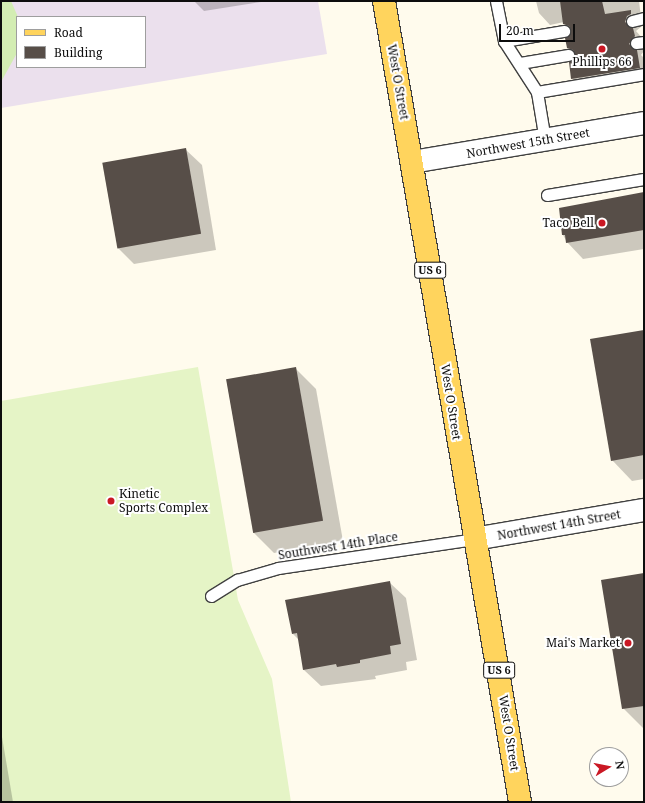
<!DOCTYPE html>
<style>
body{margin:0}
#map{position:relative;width:645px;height:803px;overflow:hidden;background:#fffbed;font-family:"Noto Serif",serif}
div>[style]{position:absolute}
.industrial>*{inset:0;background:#ebe0ed}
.green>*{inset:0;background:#d3edb3}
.pitch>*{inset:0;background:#e5f4c6}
.shadow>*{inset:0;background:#0003}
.building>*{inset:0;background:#574e48;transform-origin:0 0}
.roads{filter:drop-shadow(1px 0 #404040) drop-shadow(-1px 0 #404040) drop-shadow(0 1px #404040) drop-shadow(0 -1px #404040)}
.lane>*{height:11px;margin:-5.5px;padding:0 5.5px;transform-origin:5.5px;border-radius:5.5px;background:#fff}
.street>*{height:22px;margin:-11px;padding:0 11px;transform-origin:11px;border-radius:11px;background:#fff}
.primary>*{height:22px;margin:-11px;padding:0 11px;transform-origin:11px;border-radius:11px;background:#ffd45d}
.dots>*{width:11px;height:11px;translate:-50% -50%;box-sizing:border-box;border:2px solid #fff;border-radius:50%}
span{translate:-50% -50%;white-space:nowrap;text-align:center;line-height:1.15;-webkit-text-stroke:4px #fff;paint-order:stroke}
.shield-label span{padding:1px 3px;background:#fff;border:1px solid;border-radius:3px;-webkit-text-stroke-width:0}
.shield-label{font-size:11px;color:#0d0d0d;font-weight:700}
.poi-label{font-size:12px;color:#0d0d0d}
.right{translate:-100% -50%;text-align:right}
.left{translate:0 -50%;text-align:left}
.street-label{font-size:12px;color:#0d0d0d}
.frame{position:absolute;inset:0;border:2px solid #0d0d0d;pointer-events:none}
.legend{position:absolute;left:16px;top:16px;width:130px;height:52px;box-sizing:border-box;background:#fff;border:1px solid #9e9e9e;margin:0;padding:5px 7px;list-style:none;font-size:12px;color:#0d0d0d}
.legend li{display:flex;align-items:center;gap:8px;height:20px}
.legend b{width:20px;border:1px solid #9e9e9e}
.north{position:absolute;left:589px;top:747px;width:40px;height:40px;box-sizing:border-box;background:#fff;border:1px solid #9e9e9e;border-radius:50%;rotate:80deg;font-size:11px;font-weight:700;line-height:16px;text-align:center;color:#0d0d0d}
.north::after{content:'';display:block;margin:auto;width:14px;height:18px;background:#ca1824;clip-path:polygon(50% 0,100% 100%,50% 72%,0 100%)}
.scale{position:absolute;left:499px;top:24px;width:76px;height:18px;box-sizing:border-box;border:2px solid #0d0d0d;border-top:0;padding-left:5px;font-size:12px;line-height:14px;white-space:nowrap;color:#0d0d0d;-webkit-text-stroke:3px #fff;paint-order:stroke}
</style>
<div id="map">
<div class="industrial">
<div style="clip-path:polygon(evenodd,1px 1px,318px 1px,327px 54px,1px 108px,1px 1px,17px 17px,145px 17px,145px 67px,17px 67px,17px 17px)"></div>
</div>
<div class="green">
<div style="clip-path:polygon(1px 1px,11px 1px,18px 17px,17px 53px,1px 82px)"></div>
</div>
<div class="pitch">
<div style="clip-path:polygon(198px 367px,238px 600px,272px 679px,291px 802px,1px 802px,1px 401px)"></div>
</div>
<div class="shadow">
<div style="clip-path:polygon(194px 1px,261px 1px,261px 2px,204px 11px)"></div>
<div style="clip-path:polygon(536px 1px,639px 1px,642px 26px,636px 31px,644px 40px,644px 51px,641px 55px,644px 58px,644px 80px,584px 90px,572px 79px,575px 55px,567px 48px,571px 31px,564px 22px,550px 25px,539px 13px)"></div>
<div style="clip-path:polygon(185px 149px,202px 165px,216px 250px,134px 264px,118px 248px)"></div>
<div style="clip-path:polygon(644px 193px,644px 249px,583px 259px,567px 242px,563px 235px)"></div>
<div style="clip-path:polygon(644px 331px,644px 479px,632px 481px,612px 460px)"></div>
<div style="clip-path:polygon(295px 368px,316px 389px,343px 541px,274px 553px,254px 533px,227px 380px)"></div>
<div style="clip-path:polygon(644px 574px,644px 729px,623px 708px)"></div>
<div style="clip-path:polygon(389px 582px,406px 598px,417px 660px,406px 662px,407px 670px,375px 676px,376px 679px,321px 686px,304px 670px,299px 640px,293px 634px)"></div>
<div style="clip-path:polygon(1px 731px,13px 802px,1px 802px)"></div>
</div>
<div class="building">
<div style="clip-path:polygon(560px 1px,602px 1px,605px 14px,631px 10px,631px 14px,627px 16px,625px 22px,633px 28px,635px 36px,629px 44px,637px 50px,640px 68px,571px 79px,569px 62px,575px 54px,573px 50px,567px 48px,565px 38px,571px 30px,569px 26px,563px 24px)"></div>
<div style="left:186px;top:148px;width:87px;height:85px;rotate:80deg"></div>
<div style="clip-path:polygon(644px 192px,644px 230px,566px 243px,565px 235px,562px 235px,559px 208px)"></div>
<div style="clip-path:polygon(644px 330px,644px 455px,611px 461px,590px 339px)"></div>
<div style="left:296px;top:367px;width:156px;height:71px;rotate:80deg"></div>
<div style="clip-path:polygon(644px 573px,644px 706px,622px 709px,601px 580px)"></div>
<div style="clip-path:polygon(390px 581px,401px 644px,390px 646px,391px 654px,360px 660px,360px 663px,337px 667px,336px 664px,303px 670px,297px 633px,292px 634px,285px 600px)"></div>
</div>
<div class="roads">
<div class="lane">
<div style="left:496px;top:1px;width:41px;rotate:78.7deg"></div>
<div style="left:632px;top:21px;width:12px;rotate:-14deg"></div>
<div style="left:636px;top:43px;width:8px;rotate:-7deg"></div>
<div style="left:520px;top:63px;width:49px;rotate:-9.5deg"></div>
<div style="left:537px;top:92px;width:61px;rotate:-122.9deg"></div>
<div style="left:504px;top:41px;width:61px;rotate:-9.5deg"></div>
<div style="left:545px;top:140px;width:49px;rotate:-99.5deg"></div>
<div style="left:537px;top:92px;width:109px;rotate:-9.5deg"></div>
<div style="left:547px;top:195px;width:98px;rotate:-9.4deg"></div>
<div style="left:211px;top:596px;width:31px;rotate:-32deg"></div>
<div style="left:237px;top:580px;width:43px;rotate:-16.3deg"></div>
<div style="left:278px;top:568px;width:198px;rotate:-8.4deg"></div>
</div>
<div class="street">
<div style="left:412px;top:162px;width:235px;rotate:-9.5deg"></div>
<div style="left:474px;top:539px;width:172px;rotate:-9.7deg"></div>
</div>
<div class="primary">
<div style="left:384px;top:1px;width:812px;rotate:80.36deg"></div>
</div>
</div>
<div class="dots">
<div style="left:602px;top:49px;background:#ca1824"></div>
<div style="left:602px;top:223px;background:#ca1824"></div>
<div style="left:111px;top:501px;background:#ca1824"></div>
<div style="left:628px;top:643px;background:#ca1824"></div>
</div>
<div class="shield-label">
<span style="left:430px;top:270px">US 6</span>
<span style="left:499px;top:670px">US 6</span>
</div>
<div class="poi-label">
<span style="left:602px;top:62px">Phillips 66</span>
<span class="right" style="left:594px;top:223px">Taco Bell</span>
<span class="left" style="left:119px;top:501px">Kinetic<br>Sports Complex</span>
<span class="right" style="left:620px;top:643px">Mai's Market</span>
</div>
<div class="street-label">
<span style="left:398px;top:82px;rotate:80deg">West O Street</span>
<span style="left:528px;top:143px;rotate:-10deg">Northwest 15th Street</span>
<span style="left:451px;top:402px;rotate:81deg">West O Street</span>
<span style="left:559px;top:525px;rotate:-10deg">Northwest 14th Street</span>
<span style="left:338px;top:546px;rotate:-9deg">Southwest 14th Place</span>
<span style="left:509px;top:733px;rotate:81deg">West O Street</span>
</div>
<div class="frame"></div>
<ul class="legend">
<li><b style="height:5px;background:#ffd45d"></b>Road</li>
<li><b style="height:11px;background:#574e48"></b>Building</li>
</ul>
<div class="north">N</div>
<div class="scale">20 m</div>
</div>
